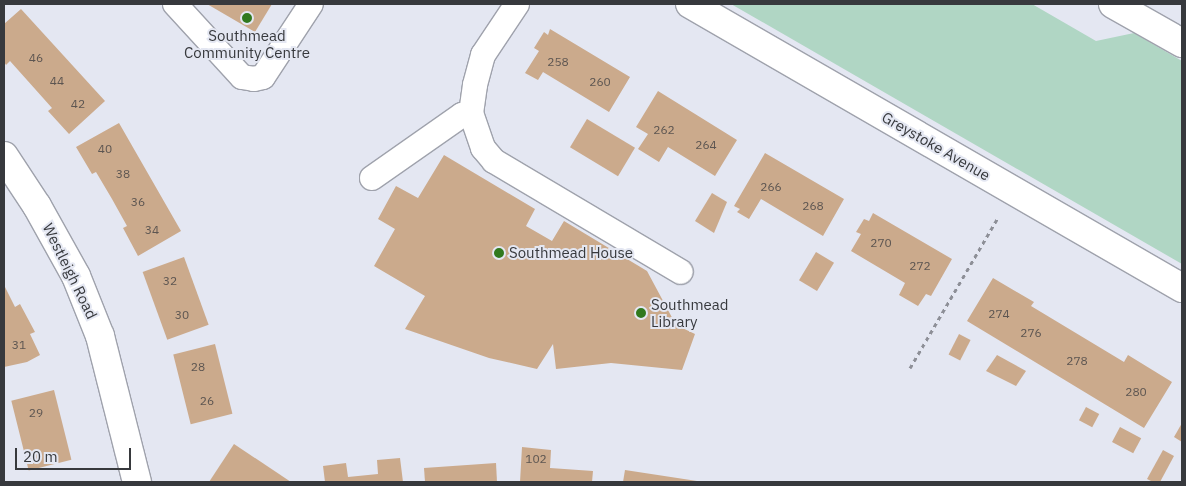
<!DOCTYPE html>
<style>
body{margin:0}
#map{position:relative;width:1186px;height:486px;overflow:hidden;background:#e4e7f2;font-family:"IBM Plex Sans",sans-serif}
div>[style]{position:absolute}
.green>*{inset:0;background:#b0d6c4}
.building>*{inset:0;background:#cbaa8c;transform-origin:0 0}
.path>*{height:3px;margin-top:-1.5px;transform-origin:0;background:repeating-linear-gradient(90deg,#8d8f97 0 4px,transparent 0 8px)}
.roads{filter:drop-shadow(1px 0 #9fa2ac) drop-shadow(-1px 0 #9fa2ac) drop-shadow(0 1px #9fa2ac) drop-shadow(0 -1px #9fa2ac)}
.service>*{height:24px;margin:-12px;padding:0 12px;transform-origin:12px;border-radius:12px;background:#fff}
.minor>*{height:28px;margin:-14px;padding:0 14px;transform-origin:14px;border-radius:14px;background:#fff}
.tertiary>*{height:28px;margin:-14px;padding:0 14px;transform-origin:14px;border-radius:14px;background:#fff}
.dots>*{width:14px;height:14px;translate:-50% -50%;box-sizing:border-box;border:2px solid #e4e7f2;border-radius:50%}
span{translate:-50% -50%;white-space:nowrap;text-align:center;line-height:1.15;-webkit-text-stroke:4px #e4e7f2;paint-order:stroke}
.number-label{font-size:12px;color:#5c5551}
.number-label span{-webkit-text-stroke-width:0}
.poi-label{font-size:15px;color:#37393d}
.left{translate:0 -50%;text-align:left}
.street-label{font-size:15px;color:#37393d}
.frame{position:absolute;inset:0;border:5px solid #37393d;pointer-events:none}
.scale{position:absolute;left:15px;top:448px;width:116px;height:22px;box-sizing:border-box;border:2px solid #37393d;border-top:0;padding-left:6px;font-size:15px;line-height:18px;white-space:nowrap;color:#37393d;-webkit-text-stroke:4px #e4e7f2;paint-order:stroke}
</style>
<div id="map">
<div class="green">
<div style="clip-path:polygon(731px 4px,1032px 4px,1096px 41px,1134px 33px,1182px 61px,1182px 264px)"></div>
</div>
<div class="building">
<div style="clip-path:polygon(207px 4px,272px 4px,255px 32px)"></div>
<div style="clip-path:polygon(21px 9px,105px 101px,69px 134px,48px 111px,52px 108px,10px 61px,6px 65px,4px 62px,4px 24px)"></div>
<div style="clip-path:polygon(550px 29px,630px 77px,609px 112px,543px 72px,538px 80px,525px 73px,539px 51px,534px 48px,544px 32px,548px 35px)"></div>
<div style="clip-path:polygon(658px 91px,737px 140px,715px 176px,668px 147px,659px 162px,638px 149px,648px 134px,636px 127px)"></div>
<div style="left:587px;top:119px;width:56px;height:33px;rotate:31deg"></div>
<div style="clip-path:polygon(119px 123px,181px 231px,138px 256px,123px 228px,127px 226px,112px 199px,96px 172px,92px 174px,76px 147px)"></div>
<div style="clip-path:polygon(765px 153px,844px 199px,823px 236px,761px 199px,749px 219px,737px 212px,740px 209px,734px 206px)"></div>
<div style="clip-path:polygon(444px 155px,535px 209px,526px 226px,552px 241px,564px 221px,647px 271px,676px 325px,695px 334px,682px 370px,611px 363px,556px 369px,553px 344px,537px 369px,489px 358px,405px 329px,425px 296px,374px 266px,395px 229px,378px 219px,396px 186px,418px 198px)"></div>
<div style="clip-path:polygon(712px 193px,727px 202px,714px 233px,695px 221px)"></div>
<div style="clip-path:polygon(873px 213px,952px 259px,931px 296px,926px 294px,918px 306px,899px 295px,905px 283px,851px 251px,861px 234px,856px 232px,864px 219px,869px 221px)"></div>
<div style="left:816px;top:252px;width:21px;height:33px;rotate:31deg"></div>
<div style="left:184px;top:257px;width:72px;height:44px;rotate:70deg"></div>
<div style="clip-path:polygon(993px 278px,1034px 302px,1031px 306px,1124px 362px,1128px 355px,1172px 382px,1144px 428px,967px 321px)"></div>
<div style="clip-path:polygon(4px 285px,15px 307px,20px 304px,35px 332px,30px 334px,40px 355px,27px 362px,4px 367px)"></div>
<div style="left:959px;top:334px;width:13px;height:23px;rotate:27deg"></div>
<div style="left:215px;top:344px;width:72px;height:43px;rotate:76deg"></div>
<div style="clip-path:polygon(997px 355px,1026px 371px,1016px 386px,986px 371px)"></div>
<div style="left:54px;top:390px;width:72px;height:44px;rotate:76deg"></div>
<div style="left:1086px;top:407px;width:15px;height:15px;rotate:28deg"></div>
<div style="clip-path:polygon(1182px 423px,1182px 442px,1174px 437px)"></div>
<div style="left:1120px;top:427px;width:24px;height:17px;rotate:28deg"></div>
<div style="clip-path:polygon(234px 444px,291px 482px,209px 482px)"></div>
<div style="clip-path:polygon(522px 447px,551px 450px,550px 468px,593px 471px,592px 482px,520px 482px)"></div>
<div style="clip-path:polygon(1163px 450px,1174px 456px,1160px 482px,1153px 482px,1147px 479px)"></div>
<div style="clip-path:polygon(400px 458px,403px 482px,325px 482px,323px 466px,346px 463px,348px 477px,378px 474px,377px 460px)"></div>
<div style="clip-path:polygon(496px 463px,497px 482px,425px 482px,424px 468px)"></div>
<div style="clip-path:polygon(625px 470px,697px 481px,697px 482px,623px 482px)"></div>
</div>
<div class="path">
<div style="left:910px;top:368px;width:173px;rotate:-59.7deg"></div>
</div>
<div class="roads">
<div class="service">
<div style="left:175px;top:4px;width:99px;rotate:47.5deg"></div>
<div style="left:242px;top:77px;width:12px;rotate:9deg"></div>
<div style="left:254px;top:79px;width:9px;rotate:-13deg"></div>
<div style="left:263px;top:77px;width:87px;rotate:-56.7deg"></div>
<div style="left:517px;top:4px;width:61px;rotate:123.7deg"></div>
<div style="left:483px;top:55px;width:31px;rotate:105deg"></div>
<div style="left:475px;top:85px;width:28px;rotate:98deg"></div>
<div style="left:471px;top:113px;width:37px;rotate:71deg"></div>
<div style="left:483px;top:148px;width:17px;rotate:50deg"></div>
<div style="left:494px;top:161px;width:217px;rotate:30.7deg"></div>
<div style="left:372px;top:178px;width:110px;rotate:-35deg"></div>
<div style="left:462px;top:115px;width:9px;rotate:-13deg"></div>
</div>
<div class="minor">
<div style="left:1113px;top:4px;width:79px;rotate:29.5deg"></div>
<div style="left:4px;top:156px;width:60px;rotate:56.6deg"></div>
<div style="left:37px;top:206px;width:80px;rotate:60.9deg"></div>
<div style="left:76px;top:276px;width:65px;rotate:68.2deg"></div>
<div style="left:100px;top:336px;width:151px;rotate:75.8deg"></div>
</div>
<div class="tertiary">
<div style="left:690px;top:4px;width:568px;rotate:30deg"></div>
</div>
</div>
<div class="dots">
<div style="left:247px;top:18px;background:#31791e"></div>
<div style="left:499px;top:253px;background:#31791e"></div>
<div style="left:641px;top:313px;background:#31791e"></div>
</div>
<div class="number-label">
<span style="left:36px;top:58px">46</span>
<span style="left:558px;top:62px">258</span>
<span style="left:57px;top:81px">44</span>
<span style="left:600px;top:82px">260</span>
<span style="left:78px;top:104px">42</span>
<span style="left:664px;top:130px">262</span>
<span style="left:706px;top:145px">264</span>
<span style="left:105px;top:149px">40</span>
<span style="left:123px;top:174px">38</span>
<span style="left:771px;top:187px">266</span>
<span style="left:138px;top:202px">36</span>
<span style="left:813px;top:206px">268</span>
<span style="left:152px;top:230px">34</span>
<span style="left:881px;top:243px">270</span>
<span style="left:920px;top:266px">272</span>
<span style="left:170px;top:281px">32</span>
<span style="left:999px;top:314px">274</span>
<span style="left:182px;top:315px">30</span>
<span style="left:1031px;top:333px">276</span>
<span style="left:19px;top:345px">31</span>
<span style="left:1077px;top:361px">278</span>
<span style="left:198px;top:367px">28</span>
<span style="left:1136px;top:392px">280</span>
<span style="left:207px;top:401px">26</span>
<span style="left:36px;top:413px">29</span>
<span style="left:536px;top:459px">102</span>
</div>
<div class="poi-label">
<span style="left:247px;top:44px">Southmead<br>Community Centre</span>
<span class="left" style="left:509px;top:253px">Southmead House</span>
<span class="left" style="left:651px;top:313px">Southmead<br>Library</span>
</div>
<div class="street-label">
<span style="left:936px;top:146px;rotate:30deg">Greystoke Avenue</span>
<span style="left:70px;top:271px;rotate:64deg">Westleigh Road</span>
</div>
<div class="frame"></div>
<div class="scale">20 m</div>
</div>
